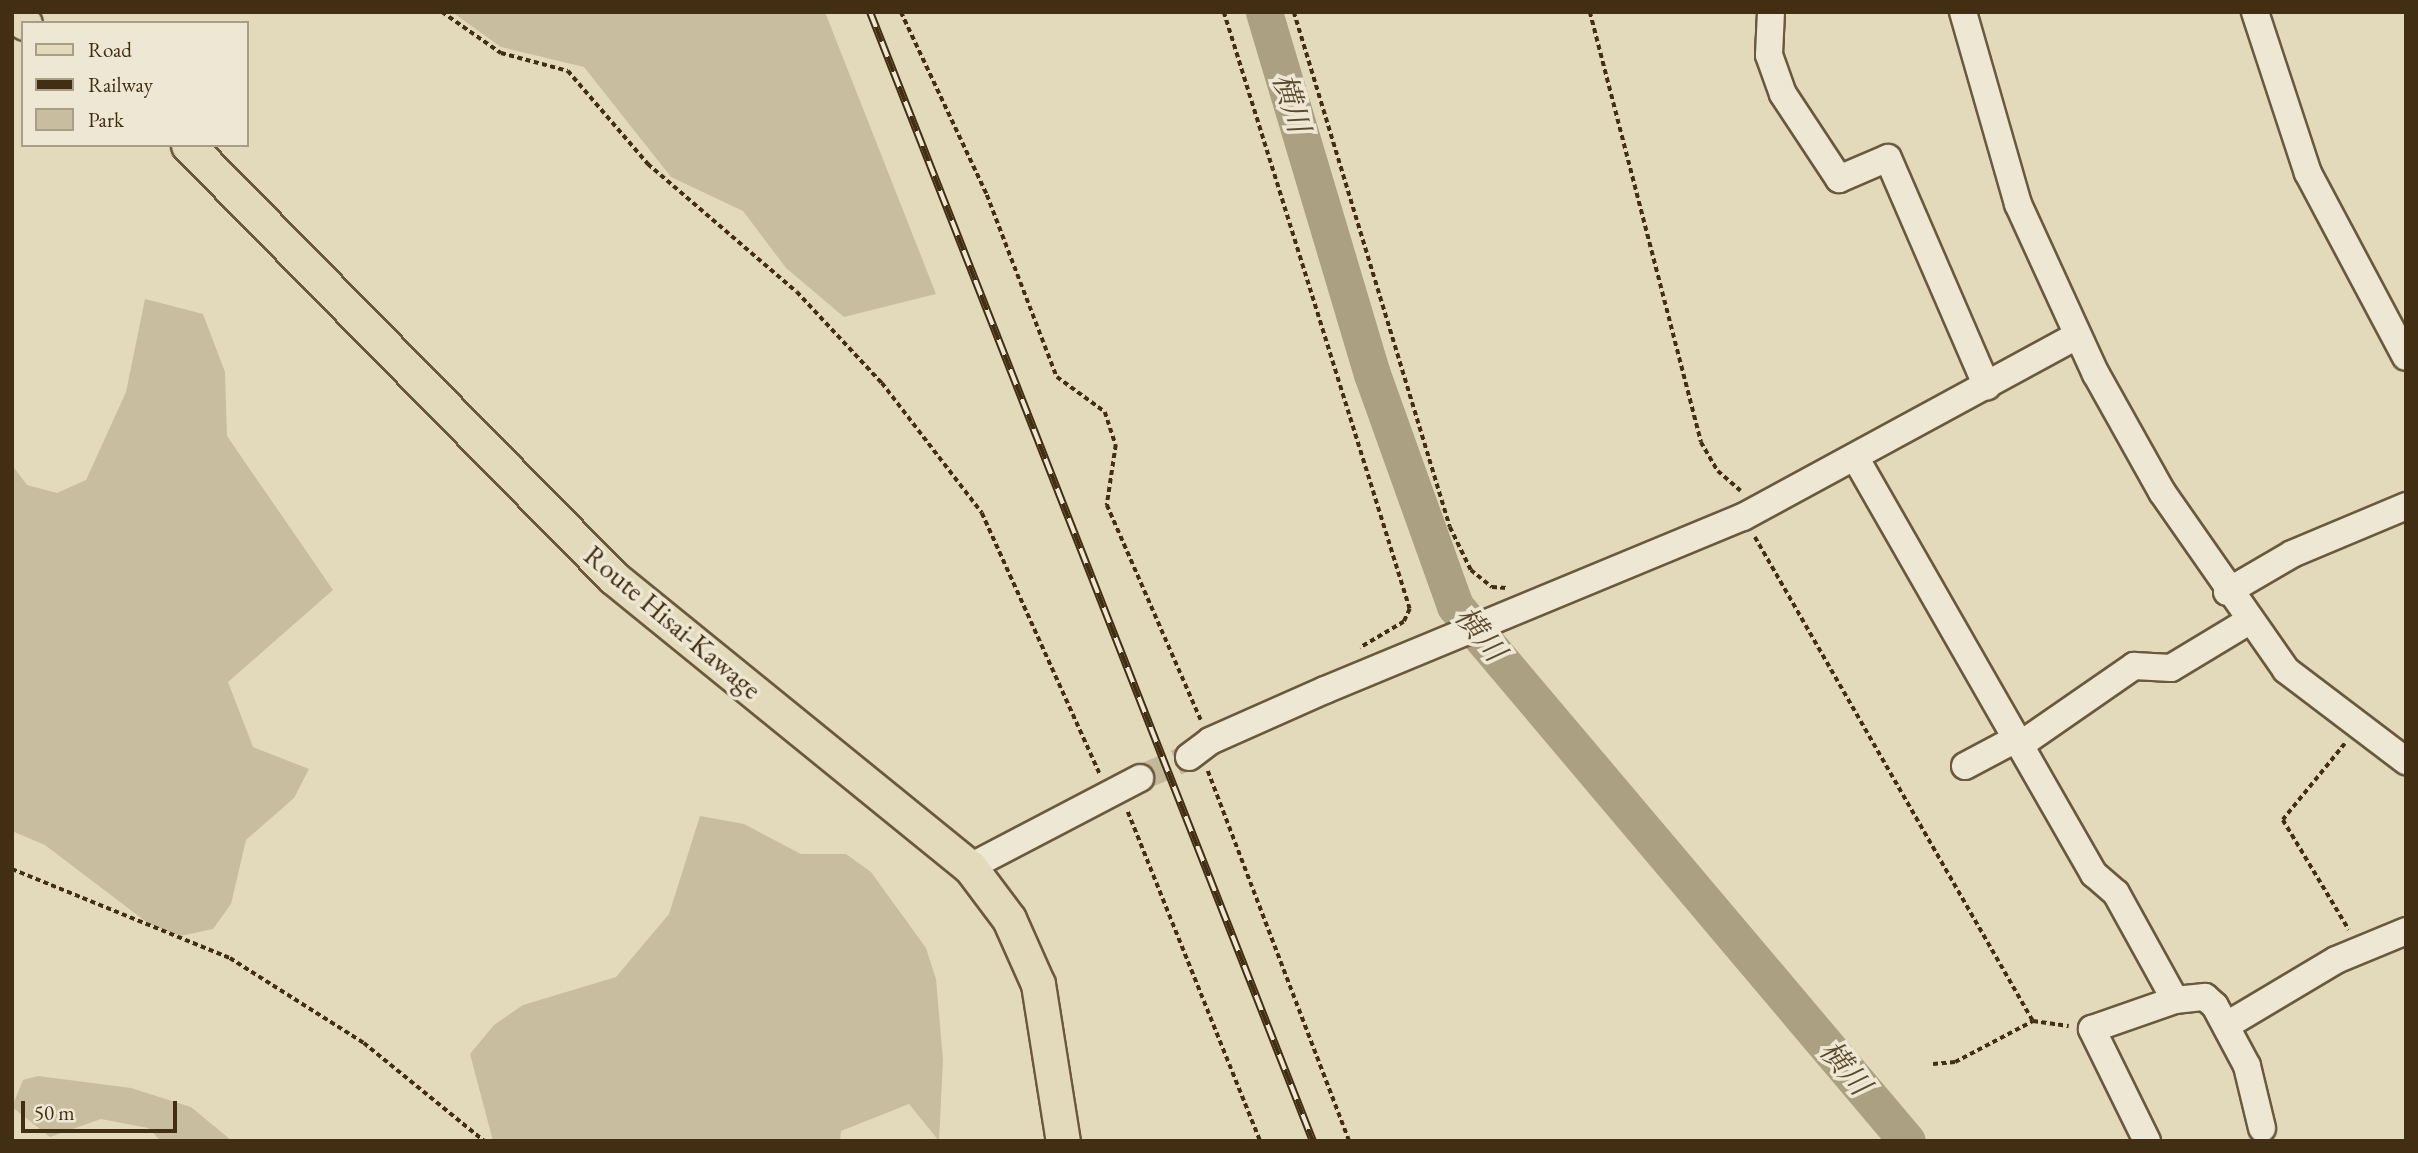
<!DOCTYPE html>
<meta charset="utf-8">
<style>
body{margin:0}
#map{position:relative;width:2418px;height:1153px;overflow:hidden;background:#e3dabc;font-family:"EB Garamond","Noto Serif JP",serif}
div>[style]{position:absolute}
.green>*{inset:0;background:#c8bd9f}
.river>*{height:37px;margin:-18.5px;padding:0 18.5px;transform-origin:18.5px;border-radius:18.5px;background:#aca083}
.minor-tunnel>*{height:26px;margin-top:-13px;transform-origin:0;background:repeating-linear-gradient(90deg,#c3b89a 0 26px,transparent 0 39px)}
.path>*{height:3.5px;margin-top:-1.75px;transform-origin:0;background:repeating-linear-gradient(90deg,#422e13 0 5px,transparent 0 8.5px)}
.roads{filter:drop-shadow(2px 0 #6a593d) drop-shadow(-2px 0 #6a593d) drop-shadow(0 2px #6a593d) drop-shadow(0 -2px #6a593d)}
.minor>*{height:26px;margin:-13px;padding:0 13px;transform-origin:13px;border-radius:13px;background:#ede7d3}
.major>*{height:33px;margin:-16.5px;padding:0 16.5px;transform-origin:16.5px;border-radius:16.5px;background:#e3dabc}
.rail>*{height:8px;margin-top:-4px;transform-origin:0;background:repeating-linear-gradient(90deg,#ede7d3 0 16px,#422e13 0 32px);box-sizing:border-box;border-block:2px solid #422e13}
span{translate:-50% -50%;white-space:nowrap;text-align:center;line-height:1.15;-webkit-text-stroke:7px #ede7d3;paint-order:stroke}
.street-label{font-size:28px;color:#422e13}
.water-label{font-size:30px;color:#5c4a2f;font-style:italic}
.frame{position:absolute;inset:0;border:14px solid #422e13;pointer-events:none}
.legend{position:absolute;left:21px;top:21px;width:228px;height:126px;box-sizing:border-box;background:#ede7d3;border:2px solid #a99d86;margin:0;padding:9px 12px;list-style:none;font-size:21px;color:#422e13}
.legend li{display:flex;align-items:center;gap:14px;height:35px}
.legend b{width:35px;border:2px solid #a99d86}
.scale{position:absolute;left:21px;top:1101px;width:156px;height:32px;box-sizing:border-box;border:4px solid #422e13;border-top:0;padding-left:9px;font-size:21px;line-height:24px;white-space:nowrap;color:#422e13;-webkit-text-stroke:5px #ede7d3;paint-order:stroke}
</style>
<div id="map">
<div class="green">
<div style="clip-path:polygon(452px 12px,825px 12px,936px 294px,844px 317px,786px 268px,743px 211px,671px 177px,584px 67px,501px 47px)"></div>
<div style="clip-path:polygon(145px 299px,203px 314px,225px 372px,227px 436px,333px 590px,228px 682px,253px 747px,309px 769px,294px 798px,246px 840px,231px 904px,213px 929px,180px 936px,149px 924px,45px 845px,12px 831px,12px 465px,27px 485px,57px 493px,86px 480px,126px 392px)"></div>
<div style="clip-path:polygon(700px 816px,744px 824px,801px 854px,846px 854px,871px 872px,926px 948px,936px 979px,943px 1060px,939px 1141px,909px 1104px,841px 1131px,840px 1141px,493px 1141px,470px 1054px,494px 1025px,523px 1005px,616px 977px,669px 914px)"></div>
<div style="clip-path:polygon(38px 1076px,131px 1088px,191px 1107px,232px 1141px,161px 1141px,148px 1128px,101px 1119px,50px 1137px,12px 1107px,23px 1080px)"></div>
</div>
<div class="river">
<div style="left:1264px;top:12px;width:378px;rotate:73.4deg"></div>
<div style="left:1372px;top:374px;width:246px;rotate:70.3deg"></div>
<div style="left:1455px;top:606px;width:700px;rotate:49.81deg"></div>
</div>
<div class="minor-tunnel">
<div style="left:1140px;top:778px;width:53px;rotate:-23.2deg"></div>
</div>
<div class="path">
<div style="left:442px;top:12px;width:72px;rotate:34.8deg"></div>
<div style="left:501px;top:53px;width:69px;rotate:15deg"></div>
<div style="left:568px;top:71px;width:123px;rotate:49.3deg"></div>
<div style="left:648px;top:164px;width:196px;rotate:40.7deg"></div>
<div style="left:797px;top:292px;width:125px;rotate:47deg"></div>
<div style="left:882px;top:383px;width:164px;rotate:52.4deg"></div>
<div style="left:982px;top:513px;width:286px;rotate:65.7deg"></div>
<div style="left:901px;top:12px;width:202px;rotate:64.8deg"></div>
<div style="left:987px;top:195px;width:195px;rotate:69deg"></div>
<div style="left:1057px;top:377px;width:59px;rotate:36.1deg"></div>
<div style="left:1105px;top:412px;width:35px;rotate:72deg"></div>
<div style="left:1116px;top:445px;width:61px;rotate:98.5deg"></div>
<div style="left:1107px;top:505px;width:235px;rotate:66.4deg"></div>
<div style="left:1224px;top:12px;width:625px;rotate:72.7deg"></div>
<div style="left:1410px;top:609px;width:14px;rotate:115deg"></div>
<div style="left:1404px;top:622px;width:51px;rotate:149.4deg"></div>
<div style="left:1294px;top:12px;width:538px;rotate:73.15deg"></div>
<div style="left:1450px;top:527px;width:48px;rotate:64deg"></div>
<div style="left:1471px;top:570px;width:27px;rotate:39deg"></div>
<div style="left:1492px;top:587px;width:15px;rotate:4deg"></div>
<div style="left:1590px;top:12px;width:444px;rotate:75.5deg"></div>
<div style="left:1701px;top:442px;width:34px;rotate:60deg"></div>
<div style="left:1718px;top:471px;width:30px;rotate:41deg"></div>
<div style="left:1755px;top:537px;width:558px;rotate:60.13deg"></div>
<div style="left:2033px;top:1021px;width:36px;rotate:8deg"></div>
<div style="left:2345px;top:744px;width:98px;rotate:129.2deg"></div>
<div style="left:2283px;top:820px;width:128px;rotate:59deg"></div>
<div style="left:1208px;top:771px;width:396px;rotate:69.1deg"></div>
<div style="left:1128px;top:812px;width:354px;rotate:68.1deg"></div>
<div style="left:12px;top:869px;width:235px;rotate:22.2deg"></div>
<div style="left:230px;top:958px;width:159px;rotate:32.4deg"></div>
<div style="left:364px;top:1043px;width:155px;rotate:39.2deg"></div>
<div style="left:1933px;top:1064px;width:22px;rotate:-5deg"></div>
<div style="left:1955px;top:1062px;width:88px;rotate:-27.7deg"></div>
</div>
<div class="roads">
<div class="minor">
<div style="left:1771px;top:12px;width:43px;rotate:92.7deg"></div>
<div style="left:1769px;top:55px;width:41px;rotate:70.3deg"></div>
<div style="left:1783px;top:94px;width:102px;rotate:56.6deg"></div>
<div style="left:1839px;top:179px;width:53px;rotate:-23.2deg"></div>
<div style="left:1888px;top:158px;width:249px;rotate:66.6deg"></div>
<div style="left:1963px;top:12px;width:200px;rotate:74deg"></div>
<div style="left:2018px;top:204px;width:187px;rotate:65.4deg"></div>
<div style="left:2096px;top:374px;width:135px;rotate:60.8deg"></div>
<div style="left:2162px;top:492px;width:217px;rotate:55.1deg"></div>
<div style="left:2286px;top:670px;width:151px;rotate:37.2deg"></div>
<div style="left:2255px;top:12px;width:169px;rotate:71.8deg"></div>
<div style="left:2308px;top:173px;width:208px;rotate:62deg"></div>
<div style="left:1855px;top:457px;width:481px;rotate:60.2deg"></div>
<div style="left:2094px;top:874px;width:29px;rotate:41deg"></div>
<div style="left:2116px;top:893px;width:122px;rotate:61.1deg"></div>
<div style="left:2227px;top:592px;width:75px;rotate:-30.3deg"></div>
<div style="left:2292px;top:554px;width:124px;rotate:-22.8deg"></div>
<div style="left:2020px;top:745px;width:139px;rotate:-34.7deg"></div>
<div style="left:2134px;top:666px;width:37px;rotate:3deg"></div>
<div style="left:2171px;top:668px;width:91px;rotate:-31.1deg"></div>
<div style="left:1189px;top:757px;width:26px;rotate:-37deg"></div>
<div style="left:1210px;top:741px;width:126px;rotate:-23.9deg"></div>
<div style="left:1325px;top:690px;width:452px;rotate:-22.5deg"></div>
<div style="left:1743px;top:517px;width:380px;rotate:-28.5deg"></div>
<div style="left:1965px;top:766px;width:58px;rotate:-27.9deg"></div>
<div style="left:970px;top:867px;width:192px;rotate:-27.6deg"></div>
<div style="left:2227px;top:1025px;width:127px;rotate:-30.8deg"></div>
<div style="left:2336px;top:960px;width:76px;rotate:-22.5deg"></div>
<div style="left:2147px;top:1141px;width:125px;rotate:-116.2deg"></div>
<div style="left:2092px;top:1029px;width:88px;rotate:-19.3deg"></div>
<div style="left:2175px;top:1000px;width:30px;rotate:-6deg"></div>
<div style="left:2205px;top:997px;width:13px;rotate:42deg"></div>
<div style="left:2215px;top:1006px;width:68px;rotate:61.9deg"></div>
<div style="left:2247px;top:1066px;width:64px;rotate:76.4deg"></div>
</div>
<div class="major">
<div style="left:12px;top:15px;width:15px;rotate:32deg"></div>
<div style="left:188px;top:145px;width:607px;rotate:45.47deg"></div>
<div style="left:614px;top:578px;width:459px;rotate:39.1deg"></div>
<div style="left:970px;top:867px;width:65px;rotate:53.1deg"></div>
<div style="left:1009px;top:919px;width:71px;rotate:66deg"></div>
<div style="left:1038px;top:984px;width:159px;rotate:81deg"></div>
</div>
</div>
<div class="rail">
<div style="left:870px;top:12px;width:1213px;rotate:68.58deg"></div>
</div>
<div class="street-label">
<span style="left:673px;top:622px;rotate:40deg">Route Hisai-Kawage</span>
</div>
<div class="water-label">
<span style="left:1291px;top:103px;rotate:73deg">横川</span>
<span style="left:1480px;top:634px;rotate:51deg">横川</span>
<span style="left:1845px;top:1068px;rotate:50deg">横川</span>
</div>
<div class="frame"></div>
<ul class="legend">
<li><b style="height:9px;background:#e3dabc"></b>Road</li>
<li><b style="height:9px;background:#422e13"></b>Railway</li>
<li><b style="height:19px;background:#c8bd9f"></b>Park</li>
</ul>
<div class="scale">50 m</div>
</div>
